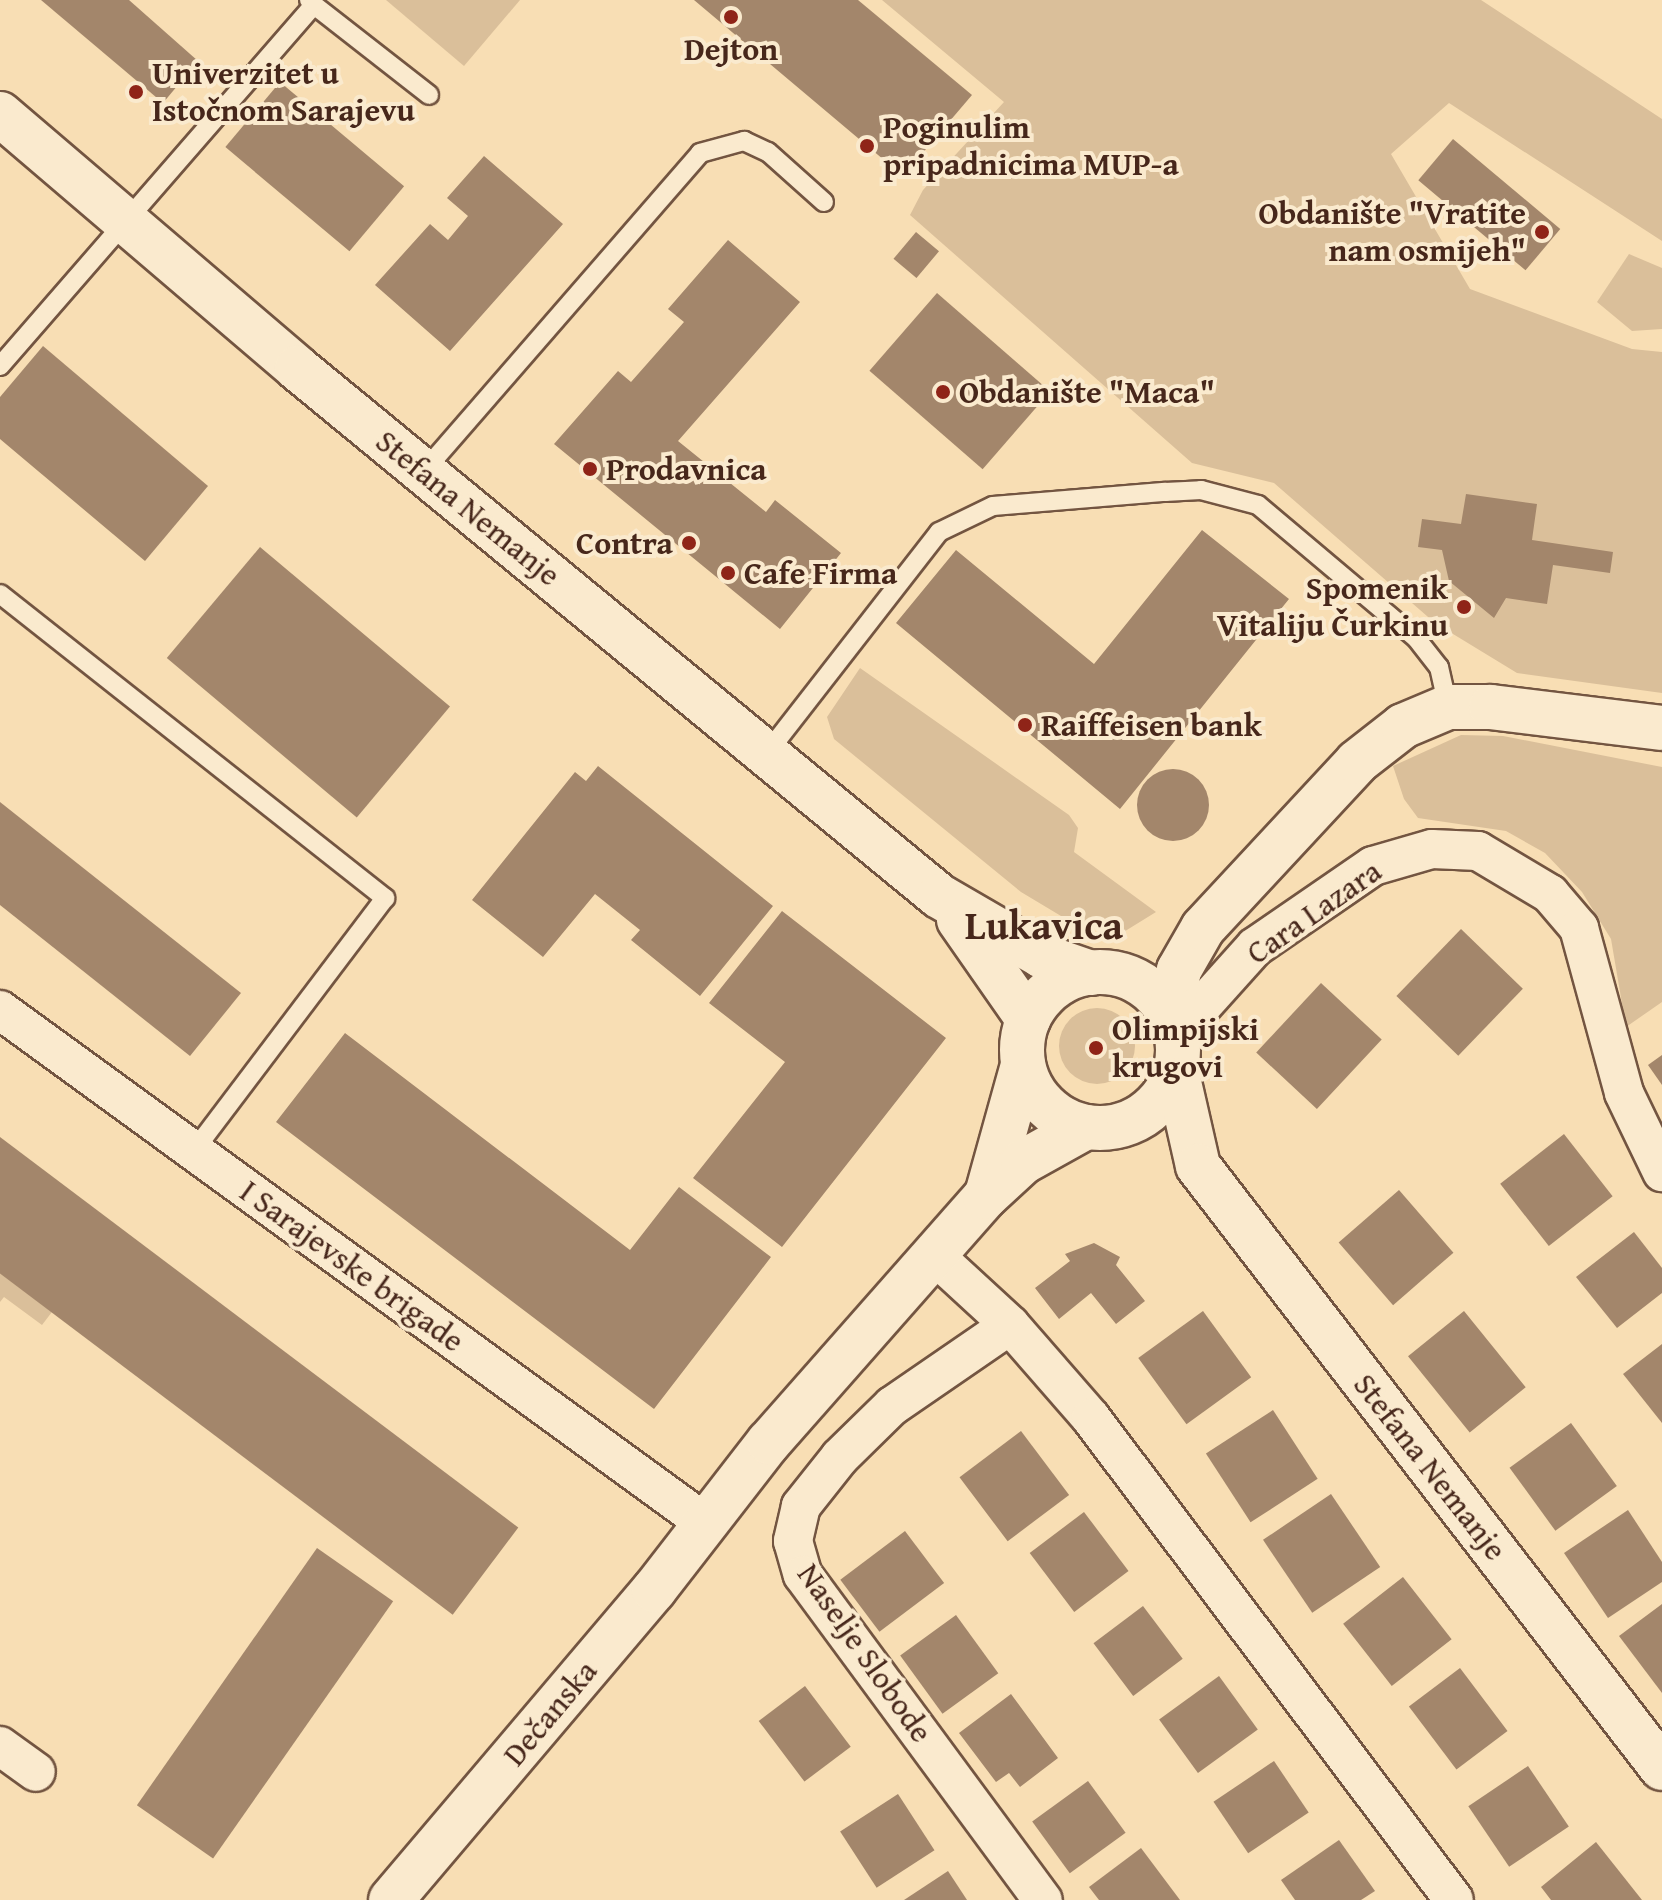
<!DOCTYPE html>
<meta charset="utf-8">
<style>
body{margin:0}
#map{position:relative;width:1662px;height:1900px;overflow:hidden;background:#f8deb4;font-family:"Gentium Book Plus",serif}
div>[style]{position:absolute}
.green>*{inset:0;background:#dabf9a}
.round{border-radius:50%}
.building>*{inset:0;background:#a3866b;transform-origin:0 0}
.roads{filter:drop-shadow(2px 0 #735541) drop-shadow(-2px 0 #735541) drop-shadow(0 2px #735541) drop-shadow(0 -2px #735541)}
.lane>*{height:18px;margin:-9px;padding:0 9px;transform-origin:9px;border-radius:9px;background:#faeace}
.street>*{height:38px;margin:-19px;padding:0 19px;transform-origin:19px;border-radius:19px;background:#faeace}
.secondary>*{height:44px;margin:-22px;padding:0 22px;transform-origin:22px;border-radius:22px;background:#faeace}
.secondary>.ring{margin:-22px;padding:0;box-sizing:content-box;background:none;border:44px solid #faeace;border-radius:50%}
.dots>*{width:22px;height:22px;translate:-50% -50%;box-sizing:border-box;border:4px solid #faeace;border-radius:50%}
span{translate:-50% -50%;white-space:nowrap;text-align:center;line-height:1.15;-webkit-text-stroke:8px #faeace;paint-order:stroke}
.poi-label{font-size:32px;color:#47271b;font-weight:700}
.left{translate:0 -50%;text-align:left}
.right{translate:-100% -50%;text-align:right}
.street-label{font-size:32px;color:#47271b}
.district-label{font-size:40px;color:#47271b;font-weight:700}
</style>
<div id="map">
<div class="green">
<div style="clip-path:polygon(386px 0,520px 0,464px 66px)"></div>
<div style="clip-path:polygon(882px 0,1481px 0,1662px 119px,1662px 241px,1449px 103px,1391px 154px,1470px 289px,1632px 349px,1662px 352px,1662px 693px,1517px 673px,1435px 623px,1274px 483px,1192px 463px,910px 215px,923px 190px,1004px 102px)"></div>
<div style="clip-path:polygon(1629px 254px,1662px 268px,1662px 329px,1632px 331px,1597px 302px)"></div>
<div style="clip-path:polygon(860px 668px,1069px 815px,1078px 828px,1074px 852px,1156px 912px,1122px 933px,1076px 925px,1021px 892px,834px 739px,827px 717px)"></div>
<div style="clip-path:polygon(1461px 735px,1503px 736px,1662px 767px,1662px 1002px,1626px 1027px,1611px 939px,1582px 892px,1545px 853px,1506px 831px,1418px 818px,1404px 799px,1393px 766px)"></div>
<div class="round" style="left:1059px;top:1008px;width:76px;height:76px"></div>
<div style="clip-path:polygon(0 1267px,55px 1308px,42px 1325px,4px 1297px,0 1302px)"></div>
</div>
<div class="building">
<div style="clip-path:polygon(41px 0,129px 0,198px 61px,163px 103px)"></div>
<div style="clip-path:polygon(694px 0,858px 0,972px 95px,903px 176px)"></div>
<div style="left:280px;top:82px;width:162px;height:85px;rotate:40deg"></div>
<div style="left:1453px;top:139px;width:140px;height:54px;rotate:40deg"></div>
<div style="clip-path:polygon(484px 156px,563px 224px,450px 351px,375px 285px,430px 224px,448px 240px,468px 216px,447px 198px)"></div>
<div style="left:916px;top:232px;width:30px;height:35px;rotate:40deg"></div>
<div style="clip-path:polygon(728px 240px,800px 302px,678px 441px,766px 512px,775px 500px,841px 553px,780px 629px,554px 444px,618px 371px,631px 382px,684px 322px,668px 309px)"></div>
<div style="left:937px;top:293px;width:150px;height:103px;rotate:41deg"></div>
<div style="clip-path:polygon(43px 346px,208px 486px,145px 561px,0 439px,0 397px)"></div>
<div style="clip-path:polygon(1466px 494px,1537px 504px,1532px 540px,1613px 552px,1610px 573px,1553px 565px,1547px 604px,1506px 598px,1494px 618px,1449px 581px,1442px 550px,1418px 547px,1422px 519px,1461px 524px)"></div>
<div style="clip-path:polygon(1202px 530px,1289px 599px,1120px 809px,896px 623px,956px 550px,1094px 664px)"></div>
<div style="left:260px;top:547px;width:248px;height:145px;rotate:40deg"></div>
<div style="clip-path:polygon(598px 766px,773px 906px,700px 996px,631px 940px,640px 930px,595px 894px,543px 957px,472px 900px,575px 772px,586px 781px)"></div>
<div class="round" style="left:1137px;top:769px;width:72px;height:72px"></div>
<div style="clip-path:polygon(0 802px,241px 993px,190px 1056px,0 905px)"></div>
<div style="clip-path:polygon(782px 911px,946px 1038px,782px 1247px,693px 1178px,785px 1062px,709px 1003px)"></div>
<div style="left:1461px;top:929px;width:86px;height:93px;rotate:44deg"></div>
<div style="left:1321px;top:983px;width:83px;height:95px;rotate:43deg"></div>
<div style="clip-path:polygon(345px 1033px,630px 1250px,679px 1187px,771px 1257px,654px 1409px,276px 1122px)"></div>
<div style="clip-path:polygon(1662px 1055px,1662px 1085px,1648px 1065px)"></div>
<div style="left:1564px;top:1134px;width:79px;height:81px;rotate:52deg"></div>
<div style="left:0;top:1137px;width:649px;height:109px;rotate:37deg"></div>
<div style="left:1399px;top:1190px;width:83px;height:80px;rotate:49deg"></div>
<div style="clip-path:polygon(1634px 1232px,1662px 1268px,1662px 1293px,1617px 1328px,1576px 1277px)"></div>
<div style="clip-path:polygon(1094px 1243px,1120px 1257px,1116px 1265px,1145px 1301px,1116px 1324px,1091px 1293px,1059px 1319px,1035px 1288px,1070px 1261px,1065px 1254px)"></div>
<div style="left:1203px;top:1311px;width:82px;height:80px;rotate:54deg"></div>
<div style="left:1464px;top:1311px;width:98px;height:72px;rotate:51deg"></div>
<div style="clip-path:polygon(1662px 1344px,1662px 1423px,1623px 1374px)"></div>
<div style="left:1273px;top:1410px;width:82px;height:80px;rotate:57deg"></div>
<div style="left:1571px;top:1423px;width:78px;height:76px;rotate:54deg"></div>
<div style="left:1021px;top:1431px;width:80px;height:77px;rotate:53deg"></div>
<div style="left:1331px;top:1494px;width:88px;height:82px;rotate:56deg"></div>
<div style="clip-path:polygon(1628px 1510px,1662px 1562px,1662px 1582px,1608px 1618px,1564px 1553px)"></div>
<div style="left:1084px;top:1512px;width:74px;height:68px;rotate:53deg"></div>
<div style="left:905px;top:1531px;width:65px;height:81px;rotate:53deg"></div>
<div style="left:317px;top:1548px;width:93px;height:314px;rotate:35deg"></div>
<div style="left:1403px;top:1577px;width:79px;height:76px;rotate:52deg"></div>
<div style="clip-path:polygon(1662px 1604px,1662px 1693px,1619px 1636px)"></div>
<div style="left:1143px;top:1606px;width:66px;height:62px;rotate:53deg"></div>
<div style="left:956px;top:1615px;width:72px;height:69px;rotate:54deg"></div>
<div style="left:1460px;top:1668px;width:79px;height:64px;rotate:53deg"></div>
<div style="left:1219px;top:1676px;width:66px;height:74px;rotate:54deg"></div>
<div style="left:805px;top:1686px;width:76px;height:58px;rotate:53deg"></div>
<div style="clip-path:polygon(1011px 1694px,1058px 1758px,1020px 1787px,1009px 1773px,996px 1782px,959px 1733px)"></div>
<div style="left:1274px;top:1761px;width:62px;height:73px;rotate:56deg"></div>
<div style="left:1528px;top:1766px;width:73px;height:72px;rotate:56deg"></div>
<div style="left:1088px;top:1781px;width:64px;height:69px;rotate:54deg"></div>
<div style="left:898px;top:1794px;width:67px;height:69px;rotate:57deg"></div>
<div style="clip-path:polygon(1339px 1840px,1375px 1891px,1361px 1900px,1295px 1900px,1281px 1880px)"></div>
<div style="clip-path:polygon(1596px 1842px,1642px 1900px,1551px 1900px,1541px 1887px)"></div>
<div style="clip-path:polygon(1141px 1848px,1180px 1900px,1099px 1900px,1089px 1887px)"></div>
<div style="clip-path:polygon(948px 1871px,967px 1900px,904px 1900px)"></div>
</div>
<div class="roads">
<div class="lane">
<div style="left:314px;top:5px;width:146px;rotate:38deg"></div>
<div style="left:0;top:366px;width:478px;rotate:-49deg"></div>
<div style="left:314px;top:5px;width:7px;rotate:-135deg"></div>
<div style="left:424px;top:471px;width:421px;rotate:-49deg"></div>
<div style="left:700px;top:153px;width:46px;rotate:-15.3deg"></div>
<div style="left:744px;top:141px;width:26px;rotate:25deg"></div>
<div style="left:768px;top:152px;width:75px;rotate:41.8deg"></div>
<div style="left:0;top:594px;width:491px;rotate:38.3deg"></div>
<div style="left:385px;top:898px;width:317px;rotate:127.1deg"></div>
<div style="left:767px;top:753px;width:280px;rotate:-52.1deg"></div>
<div style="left:939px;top:532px;width:60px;rotate:-25.7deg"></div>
<div style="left:993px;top:506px;width:173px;rotate:-4.7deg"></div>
<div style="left:1165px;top:492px;width:36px;rotate:-3deg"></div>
<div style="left:1201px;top:490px;width:59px;rotate:14.7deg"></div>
<div style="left:1258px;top:505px;width:207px;rotate:40.1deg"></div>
<div style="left:1416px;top:638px;width:37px;rotate:52deg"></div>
<div style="left:1439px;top:667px;width:41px;rotate:77.3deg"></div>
</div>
<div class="street">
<div style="left:0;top:1010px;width:870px;rotate:36.03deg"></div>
<div style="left:1176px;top:1035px;width:118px;rotate:-48.1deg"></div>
<div style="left:1255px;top:947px;width:143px;rotate:-34.5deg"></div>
<div style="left:1373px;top:866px;width:61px;rotate:-16.1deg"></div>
<div style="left:1432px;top:849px;width:46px;rotate:2.5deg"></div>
<div style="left:1478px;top:851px;width:84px;rotate:30.8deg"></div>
<div style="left:1550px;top:894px;width:45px;rotate:49.5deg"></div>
<div style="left:1579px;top:928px;width:171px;rotate:74.7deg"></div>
<div style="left:1624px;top:1093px;width:88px;rotate:64.3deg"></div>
<div style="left:934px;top:1255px;width:103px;rotate:42.6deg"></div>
<div style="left:1010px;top:1325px;width:123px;rotate:48.9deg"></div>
<div style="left:1091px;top:1418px;width:603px;rotate:53.02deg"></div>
<div style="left:1010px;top:1325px;width:143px;rotate:145.5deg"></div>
<div style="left:892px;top:1406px;width:73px;rotate:135.6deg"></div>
<div style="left:840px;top:1457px;width:63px;rotate:128.5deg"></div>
<div style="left:801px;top:1506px;width:36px;rotate:103deg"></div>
<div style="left:793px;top:1541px;width:35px;rotate:74deg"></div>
<div style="left:803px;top:1575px;width:404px;rotate:53.6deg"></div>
<div style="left:0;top:1746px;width:44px;rotate:35.8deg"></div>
</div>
<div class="secondary">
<div style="left:0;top:114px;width:391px;rotate:40.5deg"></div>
<div style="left:297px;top:368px;width:831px;rotate:39.43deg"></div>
<div style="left:939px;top:896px;width:119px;rotate:30.2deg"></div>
<div style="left:1042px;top:956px;width:52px;rotate:19.1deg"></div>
<div style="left:959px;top:920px;width:121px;rotate:55.1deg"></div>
<div class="ring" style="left:1022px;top:972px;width:112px;height:112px"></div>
<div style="left:1170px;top:1015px;width:46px;rotate:-78.7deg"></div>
<div style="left:1179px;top:970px;width:48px;rotate:-60.3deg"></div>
<div style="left:1203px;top:928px;width:226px;rotate:-47.1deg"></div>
<div style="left:1357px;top:762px;width:58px;rotate:-38deg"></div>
<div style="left:1403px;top:726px;width:49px;rotate:-22.9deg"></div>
<div style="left:1448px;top:707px;width:43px"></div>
<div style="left:1491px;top:707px;width:172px;rotate:7deg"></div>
<div style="left:1176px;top:1069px;width:99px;rotate:77.2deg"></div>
<div style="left:1198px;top:1166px;width:760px;rotate:52.38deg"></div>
<div style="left:988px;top:1191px;width:131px;rotate:-74.5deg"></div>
<div style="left:391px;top:1900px;width:407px;rotate:-49.7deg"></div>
<div style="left:654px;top:1590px;width:187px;rotate:-52.2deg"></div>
<div style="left:769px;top:1442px;width:327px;rotate:-48.6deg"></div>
<div style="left:985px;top:1197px;width:52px;rotate:-42.6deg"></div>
<div style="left:1023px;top:1162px;width:72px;rotate:-29.1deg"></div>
</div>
</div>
<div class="dots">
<div style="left:731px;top:17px;background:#8f2418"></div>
<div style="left:136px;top:92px;background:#8f2418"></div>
<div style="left:867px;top:146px;background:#8f2418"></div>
<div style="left:1542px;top:232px;background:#8f2418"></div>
<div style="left:943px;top:392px;background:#8f2418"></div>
<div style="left:590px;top:469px;background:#8f2418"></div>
<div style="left:689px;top:543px;background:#8f2418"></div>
<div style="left:728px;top:573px;background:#8f2418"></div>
<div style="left:1464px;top:607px;background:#8f2418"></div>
<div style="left:1025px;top:725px;background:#8f2418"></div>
<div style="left:1096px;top:1048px;background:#8f2418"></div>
</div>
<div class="poi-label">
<span style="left:731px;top:49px">Dejton</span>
<span class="left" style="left:152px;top:92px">Univerzitet u<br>Istočnom Sarajevu</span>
<span class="left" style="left:883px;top:146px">Poginulim<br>pripadnicima MUP-a</span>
<span class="right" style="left:1526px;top:232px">Obdanište "Vratite<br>nam osmijeh"</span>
<span class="left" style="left:959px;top:392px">Obdanište "Maca"</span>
<span class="left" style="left:606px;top:469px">Prodavnica</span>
<span class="right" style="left:673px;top:543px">Contra</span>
<span class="left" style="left:744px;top:573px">Cafe Firma</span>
<span class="right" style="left:1448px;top:607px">Spomenik<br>Vitaliju Čurkinu</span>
<span class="left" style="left:1041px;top:725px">Raiffeisen bank</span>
<span class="left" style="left:1112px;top:1048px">Olimpijski<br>krugovi</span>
</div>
<div class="street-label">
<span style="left:468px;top:508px;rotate:39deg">Stefana Nemanje</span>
<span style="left:1314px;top:912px;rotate:-35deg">Cara Lazara</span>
<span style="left:352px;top:1266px;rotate:36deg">I Sarajevske brigade</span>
<span style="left:1430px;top:1467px;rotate:52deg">Stefana Nemanje</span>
<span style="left:865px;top:1653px;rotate:55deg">Naselje Slobode</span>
<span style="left:550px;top:1713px;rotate:-50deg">Dečanska</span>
</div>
<div class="district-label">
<span style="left:1044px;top:925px">Lukavica</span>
</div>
</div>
